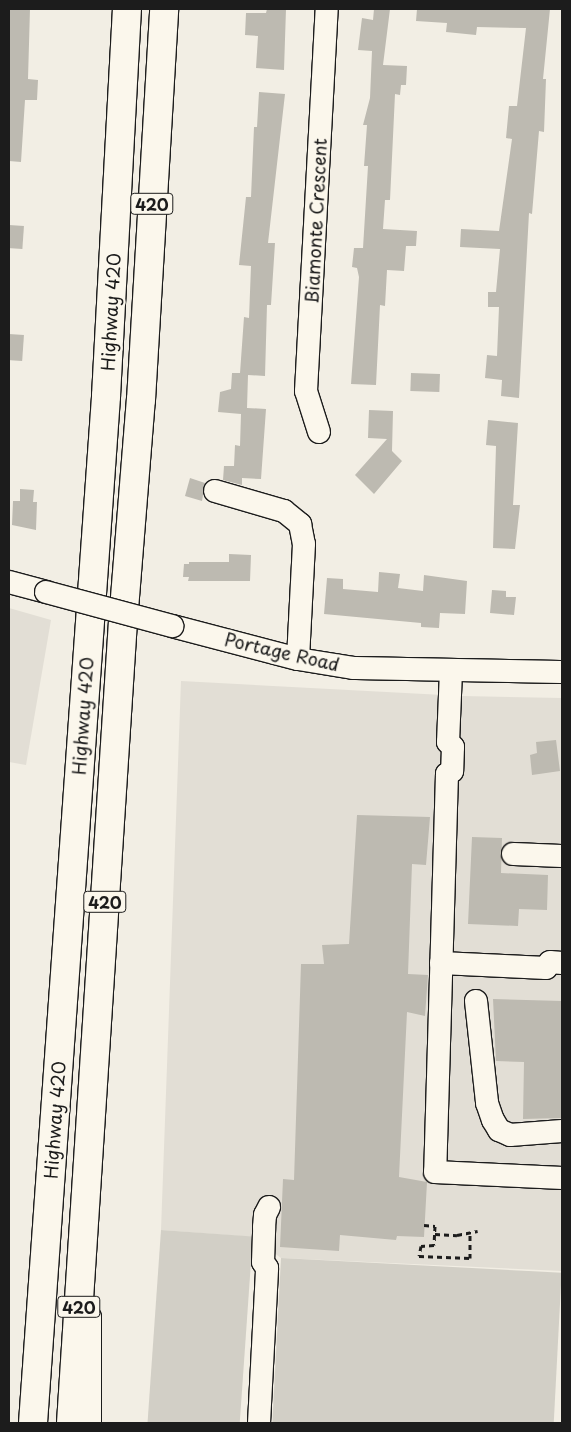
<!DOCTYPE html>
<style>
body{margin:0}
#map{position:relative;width:571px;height:1432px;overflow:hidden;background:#f2eee4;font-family:"Playpen Sans",sans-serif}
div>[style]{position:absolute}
.built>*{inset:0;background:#e2ded5}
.green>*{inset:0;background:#d2cfc6;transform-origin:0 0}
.building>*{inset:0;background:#bdbab1;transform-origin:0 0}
.path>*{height:3px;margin-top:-1.5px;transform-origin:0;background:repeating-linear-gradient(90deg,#1c1c1c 0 5px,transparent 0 9px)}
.roads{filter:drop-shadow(1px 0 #1c1c1c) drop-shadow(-1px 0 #1c1c1c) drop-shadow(0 1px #1c1c1c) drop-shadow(0 -1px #1c1c1c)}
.minor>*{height:22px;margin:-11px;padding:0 11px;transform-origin:11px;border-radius:11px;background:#fbf7ec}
.highway>*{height:28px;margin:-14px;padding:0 14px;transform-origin:14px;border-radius:14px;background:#fbf7ec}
.bridges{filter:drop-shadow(1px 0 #1c1c1c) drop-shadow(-1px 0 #1c1c1c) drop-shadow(0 1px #1c1c1c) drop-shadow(0 -1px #1c1c1c)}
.minor-bridge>*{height:22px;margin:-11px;padding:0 11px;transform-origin:11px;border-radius:11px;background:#fbf7ec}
span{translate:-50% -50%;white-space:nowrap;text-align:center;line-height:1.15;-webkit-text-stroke:4.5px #fbf7ec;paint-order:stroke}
.shield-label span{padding:1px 4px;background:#fbf7ec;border:1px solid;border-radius:4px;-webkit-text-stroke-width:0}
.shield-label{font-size:16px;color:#1c1c1c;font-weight:700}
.street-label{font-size:18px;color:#1c1c1c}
.frame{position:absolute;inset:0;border:10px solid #1c1c1c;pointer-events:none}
</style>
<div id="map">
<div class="built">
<div style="clip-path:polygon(9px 608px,51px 620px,26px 765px,9px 762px)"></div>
<div style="clip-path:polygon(181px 681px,462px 696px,562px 698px,562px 1271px,281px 1258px,253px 1237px,161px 1230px)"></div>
</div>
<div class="green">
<div style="left:161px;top:1230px;width:92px;height:194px;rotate:4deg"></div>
<div style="left:281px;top:1258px;width:281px;height:165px;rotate:3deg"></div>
</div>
<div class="building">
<div style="clip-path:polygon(9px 9px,30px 9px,28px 79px,38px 80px,37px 100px,25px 100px,21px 162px,9px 161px)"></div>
<div style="clip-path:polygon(267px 9px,286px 9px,284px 70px,256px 68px,258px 36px,245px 35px,246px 13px,266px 13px)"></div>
<div style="clip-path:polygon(374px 9px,390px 9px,383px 65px,407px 66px,406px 85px,401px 85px,400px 95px,395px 94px,390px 200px,385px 200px,383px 229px,417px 231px,416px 246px,406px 246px,404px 271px,387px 270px,385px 306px,380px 305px,376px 385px,351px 384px,359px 277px,357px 268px,352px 267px,354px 248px,363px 248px,368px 166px,364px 166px,367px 125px,363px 125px,370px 98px,372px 51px,358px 50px,362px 18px,373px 20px)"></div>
<div style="clip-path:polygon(417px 9px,550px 9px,543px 79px,546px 79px,544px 132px,539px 131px,532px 214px,529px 213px,519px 398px,501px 396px,502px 380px,485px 378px,487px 355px,497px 356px,499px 307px,488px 307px,488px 292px,496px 292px,500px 249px,460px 247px,461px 229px,499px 231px,512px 139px,506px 138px,509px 106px,517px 106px,526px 28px,477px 27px,476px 35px,446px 32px,447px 23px,416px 21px)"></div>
<div style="clip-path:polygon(259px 92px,285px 94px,268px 243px,275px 243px,271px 305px,267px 305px,265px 376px,248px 375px,247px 408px,266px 409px,261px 479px,242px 478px,242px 485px,223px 480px,224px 466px,234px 466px,235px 445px,240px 446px,241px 414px,218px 412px,220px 392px,231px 389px,232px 373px,240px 373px,244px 317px,249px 318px,251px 266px,239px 265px,246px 197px,251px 197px,254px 127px,257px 127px)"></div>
<div style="left:9px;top:225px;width:15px;height:23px;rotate:4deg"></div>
<div style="left:9px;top:334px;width:15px;height:26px;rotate:4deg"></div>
<div style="left:411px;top:373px;width:29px;height:18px;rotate:2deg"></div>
<div style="clip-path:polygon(369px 410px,393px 411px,392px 451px,402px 461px,374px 494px,355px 475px,387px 439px,368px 438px)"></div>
<div style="clip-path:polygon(488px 420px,518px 423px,513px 505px,520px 505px,515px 549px,493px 548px,496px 446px,486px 445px)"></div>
<div style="clip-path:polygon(190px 478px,205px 483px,202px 501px,185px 496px)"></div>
<div style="clip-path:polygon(20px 489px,34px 490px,33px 502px,37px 502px,36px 530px,12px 525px,13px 501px,20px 501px)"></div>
<div style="clip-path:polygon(229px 554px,251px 555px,250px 581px,188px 581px,189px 577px,183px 577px,184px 564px,189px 564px,189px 562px,229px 562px)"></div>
<div style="clip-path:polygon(379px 572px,400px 574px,398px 588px,423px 591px,424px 575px,467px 581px,465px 614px,440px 613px,439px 628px,421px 627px,421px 623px,324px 614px,327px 578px,343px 579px,343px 589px,378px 592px)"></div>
<div style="clip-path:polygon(492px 590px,506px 591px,506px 597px,516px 597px,514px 615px,490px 613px)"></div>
<div style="clip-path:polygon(556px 740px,560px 771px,532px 775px,530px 755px,537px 753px,536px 742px)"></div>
<div style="clip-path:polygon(357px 815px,430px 817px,426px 865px,412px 864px,408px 974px,428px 975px,425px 1016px,407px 1012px,399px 1177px,427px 1182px,424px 1237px,397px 1236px,396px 1240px,340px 1235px,339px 1251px,280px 1247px,283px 1179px,294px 1180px,301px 964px,324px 964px,322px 945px,349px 944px)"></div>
<div style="clip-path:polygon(472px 837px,502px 838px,501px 873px,548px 875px,547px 910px,519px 909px,518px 926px,468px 924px)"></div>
<div style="clip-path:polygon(493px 999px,562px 1001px,562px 1118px,523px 1119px,524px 1062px,496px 1061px)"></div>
</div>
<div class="path">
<div style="left:424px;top:1225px;width:11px;rotate:5deg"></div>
<div style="left:435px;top:1226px;width:19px;rotate:93deg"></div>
<div style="left:434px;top:1245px;width:13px;rotate:176deg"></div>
<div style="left:421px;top:1246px;width:10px;rotate:101deg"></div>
<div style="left:419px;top:1256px;width:51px;rotate:2.2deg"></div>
<div style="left:470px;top:1258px;width:26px;rotate:-90deg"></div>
<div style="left:435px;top:1234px;width:22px;rotate:3deg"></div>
<div style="left:457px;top:1235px;width:21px;rotate:-11deg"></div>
</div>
<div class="roads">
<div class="minor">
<div style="left:319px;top:432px;width:43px;rotate:-107.6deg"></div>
<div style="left:306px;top:391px;width:383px;rotate:-86.9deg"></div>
<div style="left:215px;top:491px;width:72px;rotate:16.2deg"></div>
<div style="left:284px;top:511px;width:21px;rotate:39deg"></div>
<div style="left:300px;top:524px;width:20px;rotate:79deg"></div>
<div style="left:304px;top:544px;width:115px;rotate:93deg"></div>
<div style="left:9px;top:582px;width:38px;rotate:15deg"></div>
<div style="left:172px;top:626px;width:130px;rotate:14.7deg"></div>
<div style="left:298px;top:659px;width:57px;rotate:9.1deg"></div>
<div style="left:354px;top:668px;width:208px;rotate:1.1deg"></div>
<div style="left:451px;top:671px;width:71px;rotate:92.4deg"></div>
<div style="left:448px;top:742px;width:7px;rotate:45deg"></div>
<div style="left:453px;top:747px;width:24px;rotate:92deg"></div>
<div style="left:452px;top:771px;width:6px;rotate:149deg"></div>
<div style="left:447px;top:774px;width:398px;rotate:91.7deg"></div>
<div style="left:435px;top:1172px;width:127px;rotate:2.7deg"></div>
<div style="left:513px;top:854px;width:49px;rotate:2.3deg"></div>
<div style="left:441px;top:963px;width:105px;rotate:2.7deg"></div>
<div style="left:546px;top:968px;width:7px;rotate:-56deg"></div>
<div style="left:550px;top:962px;width:12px;rotate:5deg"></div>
<div style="left:476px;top:1001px;width:103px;rotate:83.8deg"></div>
<div style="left:487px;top:1103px;width:18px;rotate:71deg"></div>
<div style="left:493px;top:1120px;width:12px;rotate:59deg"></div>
<div style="left:499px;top:1130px;width:12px;rotate:24deg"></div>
<div style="left:510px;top:1135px;width:52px;rotate:-4.4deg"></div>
<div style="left:90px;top:1423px;width:106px;rotate:-90deg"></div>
<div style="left:259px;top:1423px;width:155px;rotate:-87deg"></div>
<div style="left:267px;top:1268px;width:7px;rotate:-124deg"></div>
<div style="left:263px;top:1262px;width:35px;rotate:-88deg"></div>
<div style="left:264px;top:1227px;width:12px;rotate:-85deg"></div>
<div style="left:265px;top:1215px;width:9px;rotate:-63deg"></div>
</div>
<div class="highway">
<div style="left:33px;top:1423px;width:1030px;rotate:-85.93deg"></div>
<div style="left:106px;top:396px;width:388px;rotate:-86.9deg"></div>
<div style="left:71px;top:1423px;width:803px;rotate:-86.29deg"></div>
<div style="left:123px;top:622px;width:223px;rotate:-85.4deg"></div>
<div style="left:141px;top:400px;width:392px;rotate:-86.6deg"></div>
</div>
</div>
<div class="bridges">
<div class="minor-bridge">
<div style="left:46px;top:592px;width:131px;rotate:15.1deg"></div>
</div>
</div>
<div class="shield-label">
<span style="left:152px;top:204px">420</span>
<span style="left:105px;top:902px">420</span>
<span style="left:79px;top:1307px">420</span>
</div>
<div class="street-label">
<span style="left:316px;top:221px;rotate:-87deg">Biamonte Crescent</span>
<span style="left:111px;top:312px;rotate:-87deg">Highway 420</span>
<span style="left:282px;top:652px;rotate:13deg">Portage Road</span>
<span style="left:83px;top:716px;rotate:-86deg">Highway 420</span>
<span style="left:55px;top:1120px;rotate:-86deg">Highway 420</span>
</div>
<div class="frame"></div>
</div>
